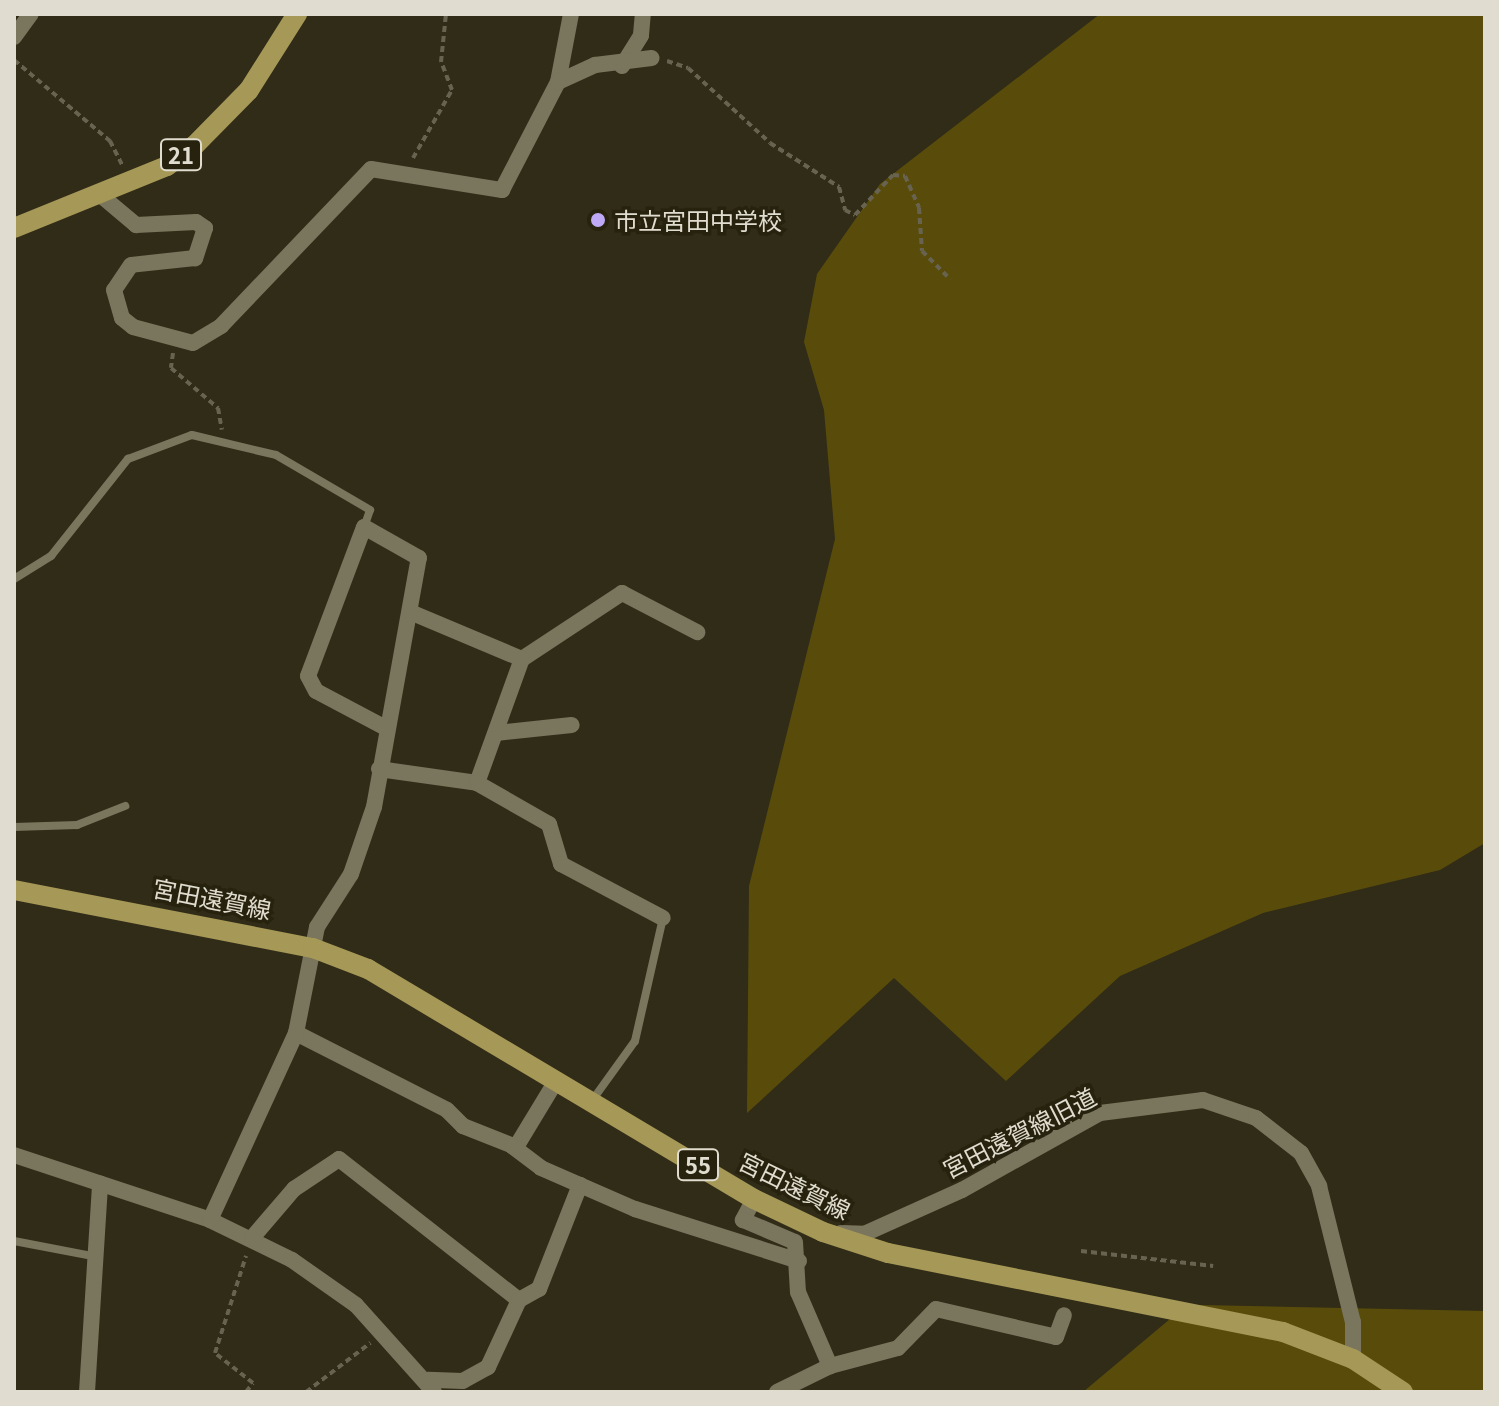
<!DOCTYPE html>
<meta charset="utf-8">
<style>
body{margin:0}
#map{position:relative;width:1499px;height:1406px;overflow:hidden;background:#312c17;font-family:Georgia,"Noto Sans JP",serif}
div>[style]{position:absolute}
.green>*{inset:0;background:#594c0b}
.path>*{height:4px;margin-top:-2px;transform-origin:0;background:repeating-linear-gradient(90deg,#676350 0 6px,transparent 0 10px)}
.service>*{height:8px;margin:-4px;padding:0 4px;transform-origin:4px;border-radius:4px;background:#7a755d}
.minor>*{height:16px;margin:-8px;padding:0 8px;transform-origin:8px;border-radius:8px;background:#7a755d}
.primary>*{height:20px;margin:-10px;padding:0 10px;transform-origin:10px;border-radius:10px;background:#a69857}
.dots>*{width:22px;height:22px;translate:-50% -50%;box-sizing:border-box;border:4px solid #27220d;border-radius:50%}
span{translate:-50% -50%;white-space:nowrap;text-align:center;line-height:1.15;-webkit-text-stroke:7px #27220d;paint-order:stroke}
.shield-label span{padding:2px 6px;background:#27220d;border:2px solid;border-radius:6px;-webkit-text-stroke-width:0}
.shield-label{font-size:22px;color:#e0ddd0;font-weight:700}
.poi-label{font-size:24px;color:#e0ddd0}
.left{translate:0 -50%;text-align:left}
.street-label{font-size:24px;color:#e0ddd0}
.frame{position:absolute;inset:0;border:16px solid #e0ddd0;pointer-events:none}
</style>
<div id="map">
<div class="green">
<div style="clip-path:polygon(1100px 14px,1485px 14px,1485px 843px,1440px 870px,1263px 913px,1120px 976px,1006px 1081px,894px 978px,747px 1113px,749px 886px,835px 539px,824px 410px,804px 342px,817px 274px,880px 184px)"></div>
<div style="clip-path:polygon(1202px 1305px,1485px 1311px,1485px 1392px,1083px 1392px,1170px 1319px)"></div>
</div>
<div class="path">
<div style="left:14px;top:60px;width:126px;rotate:40.2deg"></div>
<div style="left:110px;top:141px;width:27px;rotate:63deg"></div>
<div style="left:667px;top:61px;width:22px;rotate:18deg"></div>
<div style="left:688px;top:68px;width:111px;rotate:42.4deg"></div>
<div style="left:770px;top:143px;width:82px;rotate:32.5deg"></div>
<div style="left:839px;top:187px;width:24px;rotate:75deg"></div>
<div style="left:845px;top:210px;width:11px;rotate:27deg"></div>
<div style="left:855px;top:215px;width:55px;rotate:-46.5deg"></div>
<div style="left:893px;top:175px;width:12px;rotate:5deg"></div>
<div style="left:905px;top:176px;width:35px;rotate:66deg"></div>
<div style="left:919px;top:208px;width:43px;rotate:86deg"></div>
<div style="left:922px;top:251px;width:40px;rotate:45deg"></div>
<div style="left:413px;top:158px;width:78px;rotate:-60.2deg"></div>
<div style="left:452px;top:90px;width:30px;rotate:-111deg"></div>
<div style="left:441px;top:62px;width:48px;rotate:-84.1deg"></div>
<div style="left:173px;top:353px;width:15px;rotate:98deg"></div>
<div style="left:171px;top:368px;width:62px;rotate:40.4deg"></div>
<div style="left:218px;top:408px;width:22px;rotate:80deg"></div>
<div style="left:1081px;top:1251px;width:133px;rotate:6.5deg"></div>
<div style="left:246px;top:1392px;width:11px;rotate:-52deg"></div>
<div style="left:253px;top:1383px;width:48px;rotate:-141.7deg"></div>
<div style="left:215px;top:1353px;width:102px;rotate:-72.3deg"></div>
<div style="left:306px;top:1392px;width:81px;rotate:-37.4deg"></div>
</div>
<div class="service">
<div style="left:14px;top:579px;width:44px;rotate:-31.9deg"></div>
<div style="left:51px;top:556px;width:124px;rotate:-51.6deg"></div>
<div style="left:128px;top:459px;width:68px;rotate:-20.6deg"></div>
<div style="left:192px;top:435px;width:86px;rotate:13.4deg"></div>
<div style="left:276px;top:455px;width:109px;rotate:30.3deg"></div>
<div style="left:370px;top:510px;width:18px;rotate:109deg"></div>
<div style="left:14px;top:827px;width:63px;rotate:-1.8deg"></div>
<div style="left:77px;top:825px;width:52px;rotate:-21.6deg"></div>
<div style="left:591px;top:1102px;width:75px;rotate:-54.2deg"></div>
<div style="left:635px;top:1041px;width:126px;rotate:-77.2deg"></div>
<div style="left:14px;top:1241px;width:79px;rotate:10.9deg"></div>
</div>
<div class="minor">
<div style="left:14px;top:37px;width:29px;rotate:-54deg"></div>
<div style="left:622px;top:66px;width:36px;rotate:-58deg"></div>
<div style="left:641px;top:35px;width:21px;rotate:-85deg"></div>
<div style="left:558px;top:82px;width:69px;rotate:-79.2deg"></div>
<div style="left:98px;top:193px;width:50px;rotate:40.1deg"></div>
<div style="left:136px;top:225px;width:60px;rotate:-2.9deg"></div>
<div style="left:196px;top:222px;width:11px;rotate:34deg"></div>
<div style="left:205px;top:228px;width:32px;rotate:108deg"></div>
<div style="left:195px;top:258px;width:64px;rotate:173.8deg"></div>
<div style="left:131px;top:265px;width:30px;rotate:124deg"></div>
<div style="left:114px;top:290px;width:29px;rotate:74deg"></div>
<div style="left:122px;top:318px;width:14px;rotate:39deg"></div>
<div style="left:133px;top:327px;width:62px;rotate:14.9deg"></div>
<div style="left:193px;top:343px;width:33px;rotate:-31deg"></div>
<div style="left:221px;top:326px;width:217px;rotate:-46.3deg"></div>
<div style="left:371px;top:169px;width:133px;rotate:9.1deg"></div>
<div style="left:502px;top:190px;width:122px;rotate:-62.6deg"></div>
<div style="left:558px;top:82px;width:41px;rotate:-24.7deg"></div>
<div style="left:595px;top:65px;width:57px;rotate:-7deg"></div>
<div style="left:522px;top:659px;width:120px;rotate:-33.4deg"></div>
<div style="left:622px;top:593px;width:85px;rotate:27.5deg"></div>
<div style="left:496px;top:733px;width:76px;rotate:-6deg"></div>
<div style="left:379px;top:769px;width:99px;rotate:8.1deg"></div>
<div style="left:477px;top:783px;width:132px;rotate:-70.1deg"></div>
<div style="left:522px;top:659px;width:121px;rotate:-157.2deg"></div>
<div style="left:477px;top:783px;width:83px;rotate:29.7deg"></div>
<div style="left:549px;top:824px;width:42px;rotate:73.3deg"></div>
<div style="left:561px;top:864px;width:115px;rotate:27.9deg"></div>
<div style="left:296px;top:1033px;width:169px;rotate:27deg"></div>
<div style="left:447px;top:1110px;width:23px;rotate:45deg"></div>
<div style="left:463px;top:1126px;width:57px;rotate:21.6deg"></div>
<div style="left:516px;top:1147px;width:77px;rotate:-58.8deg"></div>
<div style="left:512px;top:1146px;width:36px;rotate:37deg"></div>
<div style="left:541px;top:1168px;width:103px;rotate:23.6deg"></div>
<div style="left:635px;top:1209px;width:172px;rotate:17.6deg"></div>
<div style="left:14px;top:1155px;width:206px;rotate:18.3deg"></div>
<div style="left:210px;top:1220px;width:91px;rotate:26deg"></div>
<div style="left:292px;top:1260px;width:78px;rotate:35.1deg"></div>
<div style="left:356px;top:1305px;width:117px;rotate:48.1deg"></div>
<div style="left:754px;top:1199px;width:24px;rotate:118deg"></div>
<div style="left:743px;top:1220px;width:56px;rotate:22.9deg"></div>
<div style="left:795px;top:1242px;width:50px;rotate:86.6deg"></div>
<div style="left:798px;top:1292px;width:81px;rotate:66.6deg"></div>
<div style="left:830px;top:1366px;width:59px;rotate:153.9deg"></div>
<div style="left:210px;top:1220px;width:206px;rotate:-65.3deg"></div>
<div style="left:296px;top:1033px;width:108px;rotate:-78.8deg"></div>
<div style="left:317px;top:927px;width:63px;rotate:-57.3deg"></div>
<div style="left:351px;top:874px;width:71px;rotate:-71.1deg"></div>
<div style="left:374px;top:807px;width:253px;rotate:-79.8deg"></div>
<div style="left:419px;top:558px;width:63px;rotate:-150.6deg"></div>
<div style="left:364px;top:527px;width:159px;rotate:110.6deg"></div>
<div style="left:308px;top:676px;width:17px;rotate:62deg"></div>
<div style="left:316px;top:691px;width:79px;rotate:27.9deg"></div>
<div style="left:841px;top:1233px;width:23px;rotate:2deg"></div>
<div style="left:864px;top:1234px;width:107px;rotate:-24.2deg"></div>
<div style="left:962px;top:1190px;width:158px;rotate:-29.2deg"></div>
<div style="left:1100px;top:1113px;width:104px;rotate:-7.2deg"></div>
<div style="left:1203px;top:1100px;width:56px;rotate:18.8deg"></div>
<div style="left:1256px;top:1118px;width:57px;rotate:37.9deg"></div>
<div style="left:1301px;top:1153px;width:38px;rotate:61deg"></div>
<div style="left:1319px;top:1186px;width:140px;rotate:76deg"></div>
<div style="left:1353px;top:1322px;width:37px;rotate:90deg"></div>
<div style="left:252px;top:1238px;width:65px;rotate:-49.4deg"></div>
<div style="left:294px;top:1189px;width:54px;rotate:-33.7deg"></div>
<div style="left:339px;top:1159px;width:229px;rotate:38.1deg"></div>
<div style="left:519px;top:1300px;width:74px;rotate:114.8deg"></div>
<div style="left:488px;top:1367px;width:29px;rotate:151deg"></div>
<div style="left:463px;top:1381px;width:35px;rotate:-178deg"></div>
<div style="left:519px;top:1300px;width:23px;rotate:-29deg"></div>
<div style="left:539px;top:1289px;width:112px;rotate:-68.5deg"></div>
<div style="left:830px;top:1366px;width:70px;rotate:-14.8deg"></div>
<div style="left:898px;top:1348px;width:54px;rotate:-45.7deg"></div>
<div style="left:936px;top:1309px;width:123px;rotate:13.1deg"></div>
<div style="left:1056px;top:1337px;width:23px;rotate:-70deg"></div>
<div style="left:87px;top:1392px;width:209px;rotate:-86.4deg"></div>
</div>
<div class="primary">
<div style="left:14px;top:228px;width:165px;rotate:-22.1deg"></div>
<div style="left:167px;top:166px;width:34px;rotate:-37deg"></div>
<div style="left:194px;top:146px;width:78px;rotate:-45.5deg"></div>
<div style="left:249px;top:90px;width:90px;rotate:-57.7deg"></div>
<div style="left:14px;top:890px;width:305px;rotate:11deg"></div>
<div style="left:313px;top:948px;width:59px;rotate:20.9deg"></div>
<div style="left:368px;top:969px;width:449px;rotate:30.8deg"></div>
<div style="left:754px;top:1199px;width:76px;rotate:25.6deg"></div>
<div style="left:823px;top:1232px;width:68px;rotate:17.9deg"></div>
<div style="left:888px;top:1253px;width:403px;rotate:11.3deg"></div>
<div style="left:1283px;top:1332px;width:75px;rotate:21.1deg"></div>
<div style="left:1353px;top:1359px;width:60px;rotate:33.4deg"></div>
</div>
<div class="dots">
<div style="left:598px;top:220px;background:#bfa9f4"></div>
</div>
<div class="shield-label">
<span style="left:181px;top:155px">21</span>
<span style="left:698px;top:1165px">55</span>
</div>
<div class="poi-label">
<span class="left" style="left:614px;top:220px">市立宮田中学校</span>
</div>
<div class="street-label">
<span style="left:212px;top:898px;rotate:11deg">宮田遠賀線</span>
<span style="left:1019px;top:1132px;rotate:-27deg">宮田遠賀線旧道</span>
<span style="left:795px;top:1185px;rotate:26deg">宮田遠賀線</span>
</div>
<div class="frame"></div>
</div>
